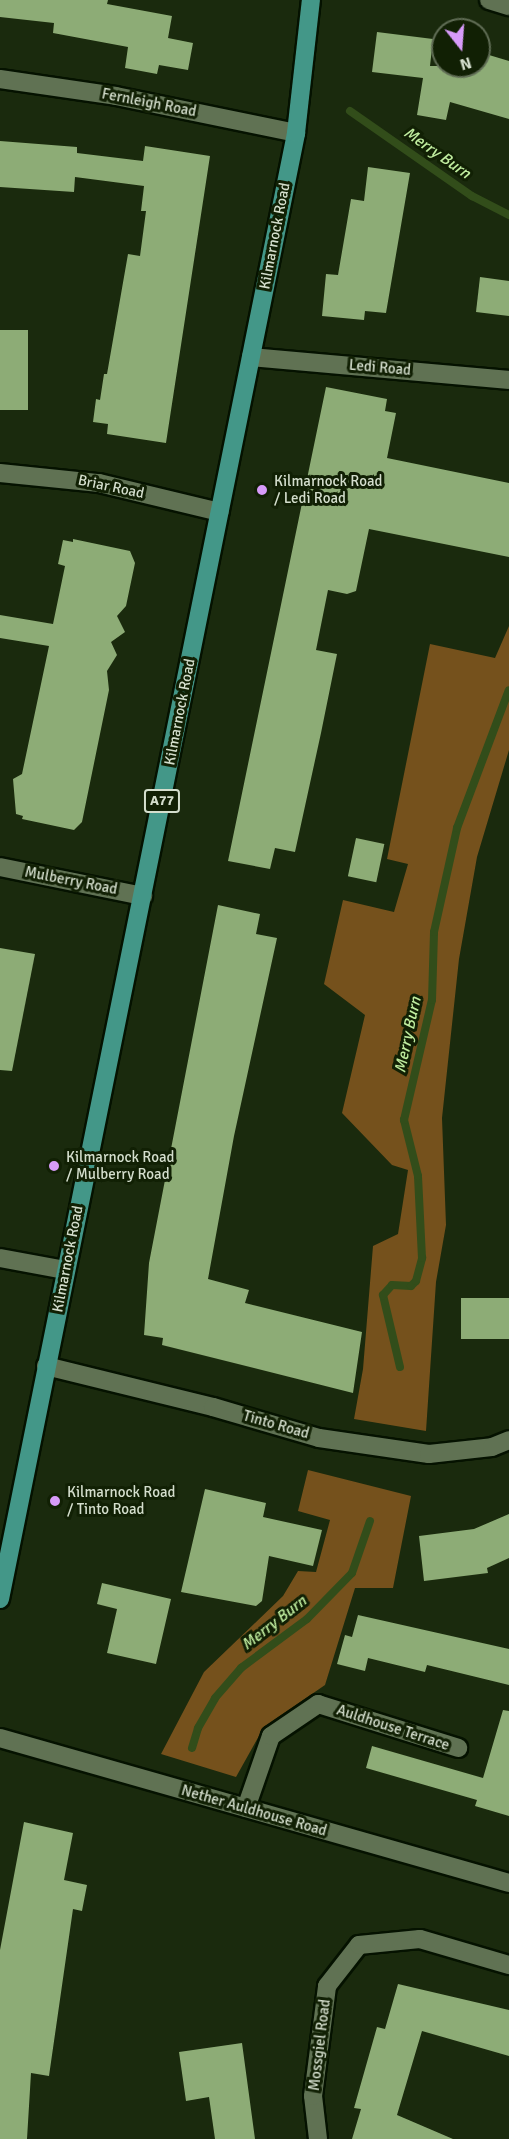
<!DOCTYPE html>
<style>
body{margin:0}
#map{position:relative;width:509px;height:2139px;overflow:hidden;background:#1a2a0d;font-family:Signika,sans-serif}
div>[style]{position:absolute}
.forest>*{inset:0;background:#75511c}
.stream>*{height:8px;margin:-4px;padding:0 4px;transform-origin:4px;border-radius:4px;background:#324d1a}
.building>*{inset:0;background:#8dac76;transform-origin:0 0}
.roads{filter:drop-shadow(2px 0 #051200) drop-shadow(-2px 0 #051200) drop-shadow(0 2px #051200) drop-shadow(0 -2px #051200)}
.street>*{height:18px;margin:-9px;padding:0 9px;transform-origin:9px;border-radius:9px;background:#607253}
.secondary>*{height:18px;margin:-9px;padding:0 9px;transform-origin:9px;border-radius:9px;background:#607253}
.primary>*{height:18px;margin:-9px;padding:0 9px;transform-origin:9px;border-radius:9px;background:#439788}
.dots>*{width:16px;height:16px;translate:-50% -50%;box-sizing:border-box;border:3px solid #112004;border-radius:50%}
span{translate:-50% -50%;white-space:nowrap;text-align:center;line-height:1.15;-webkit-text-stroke:6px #112004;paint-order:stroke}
.shield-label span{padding:2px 4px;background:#112004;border:2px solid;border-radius:4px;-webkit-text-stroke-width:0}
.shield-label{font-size:14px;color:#d4decd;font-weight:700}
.street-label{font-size:15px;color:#d4decd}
.poi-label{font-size:15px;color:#d4decd}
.left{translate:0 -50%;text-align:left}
.water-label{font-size:16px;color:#c0ed9f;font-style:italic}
.north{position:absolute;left:431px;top:18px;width:60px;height:60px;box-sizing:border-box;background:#112004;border:2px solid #5f6c54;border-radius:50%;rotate:163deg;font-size:16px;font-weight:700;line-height:24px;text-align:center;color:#d4decd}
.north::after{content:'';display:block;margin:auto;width:21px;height:27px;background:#d79bf9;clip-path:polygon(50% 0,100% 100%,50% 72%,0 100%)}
</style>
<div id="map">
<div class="forest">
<div style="clip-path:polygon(509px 626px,509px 750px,477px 857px,459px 959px,442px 1118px,446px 1225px,436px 1282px,426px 1431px,354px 1419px,363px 1369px,373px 1246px,398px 1234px,408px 1170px,392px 1165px,342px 1113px,365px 1015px,324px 984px,343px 900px,394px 912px,408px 864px,387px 859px,430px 644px,495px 658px)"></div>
<div style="clip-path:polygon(308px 1470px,411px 1496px,393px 1588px,355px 1588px,325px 1685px,264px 1727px,236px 1777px,161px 1754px,204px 1672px,283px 1596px,298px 1571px,316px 1572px,330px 1520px,298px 1511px)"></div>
</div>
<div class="stream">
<div style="left:350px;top:111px;width:149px;rotate:34.9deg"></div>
<div style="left:472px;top:196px;width:42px;rotate:27.2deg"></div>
<div style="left:400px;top:1367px;width:74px;rotate:-103.3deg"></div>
<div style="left:383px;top:1295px;width:13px;rotate:-48deg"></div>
<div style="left:392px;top:1285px;width:19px;rotate:3deg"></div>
<div style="left:411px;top:1286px;width:7px;rotate:-45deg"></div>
<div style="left:416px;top:1281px;width:24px;rotate:-75deg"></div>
<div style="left:422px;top:1258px;width:82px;rotate:-92.8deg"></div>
<div style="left:418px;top:1176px;width:58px;rotate:-104deg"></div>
<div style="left:404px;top:1120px;width:123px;rotate:-76.9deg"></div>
<div style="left:432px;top:1000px;width:68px;rotate:-88.3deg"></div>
<div style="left:434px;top:932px;width:107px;rotate:-77.5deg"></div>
<div style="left:457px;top:828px;width:147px;rotate:-69.4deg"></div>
<div style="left:192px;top:1748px;width:21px;rotate:-73deg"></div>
<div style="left:198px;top:1728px;width:34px;rotate:-60deg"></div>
<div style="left:215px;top:1698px;width:40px;rotate:-49deg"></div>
<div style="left:241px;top:1668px;width:82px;rotate:-36.6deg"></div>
<div style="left:307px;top:1619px;width:64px;rotate:-45.6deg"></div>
<div style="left:352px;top:1573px;width:55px;rotate:-70.9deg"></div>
</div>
<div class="building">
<div style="clip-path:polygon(0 0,108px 0,107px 4px,172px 16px,168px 38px,193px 43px,188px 70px,159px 65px,157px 74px,125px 68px,128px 47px,53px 33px,54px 23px,0 17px)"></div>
<div style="clip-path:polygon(377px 32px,433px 39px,430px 66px,479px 66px,479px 52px,509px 61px,509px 119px,450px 102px,446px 120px,417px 115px,423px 78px,372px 72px)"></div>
<div style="clip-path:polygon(0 141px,77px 147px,77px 153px,143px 161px,145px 146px,210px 156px,166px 443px,107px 434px,108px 424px,93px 422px,96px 399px,100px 400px,104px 374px,107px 374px,128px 254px,140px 256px,146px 211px,141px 211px,144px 186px,75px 177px,74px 192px,0 187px)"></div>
<div style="clip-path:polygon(368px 167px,410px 173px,386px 313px,365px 311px,364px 320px,322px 316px,326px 274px,338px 275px,351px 199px,364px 201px)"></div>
<div style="clip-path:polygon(480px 277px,509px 281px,509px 316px,476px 312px)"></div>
<div style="left:0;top:330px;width:28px;height:80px"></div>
<div style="clip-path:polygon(326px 387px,387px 399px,385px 411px,396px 413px,387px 458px,509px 483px,509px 557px,369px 529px,356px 591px,347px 594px,328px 590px,316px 650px,337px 654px,321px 733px,295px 852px,275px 848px,270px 869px,228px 861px)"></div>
<div style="clip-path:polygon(73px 539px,130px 551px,135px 563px,126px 606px,117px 616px,125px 632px,111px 642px,117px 655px,107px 671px,109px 690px,82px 822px,74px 830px,22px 819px,23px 816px,16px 814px,13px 779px,22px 774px,49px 646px,0 638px,0 615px,53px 624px,65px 566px,58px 564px,63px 540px,73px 542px)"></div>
<div style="left:356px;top:838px;width:29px;height:39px;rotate:12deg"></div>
<div style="clip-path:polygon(218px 905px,260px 914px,256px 934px,277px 938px,234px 1136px,208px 1279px,249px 1290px,245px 1303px,362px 1332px,353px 1393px,162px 1345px,163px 1338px,144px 1335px,149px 1263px)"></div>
<div style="clip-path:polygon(0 948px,35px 954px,12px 1071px,0 1070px)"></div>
<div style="left:461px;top:1298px;width:48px;height:41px"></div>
<div style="clip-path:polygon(205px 1489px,266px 1503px,263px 1517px,322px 1530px,313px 1566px,269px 1556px,262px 1601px,256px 1606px,181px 1592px)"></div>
<div style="clip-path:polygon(509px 1514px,509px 1558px,487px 1568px,488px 1573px,424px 1581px,419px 1536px,474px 1529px)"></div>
<div style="clip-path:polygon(102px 1583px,171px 1599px,156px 1664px,107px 1653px,117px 1609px,97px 1604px)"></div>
<div style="clip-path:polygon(358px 1615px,509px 1649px,509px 1685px,427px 1665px,425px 1672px,368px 1658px,365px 1671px,337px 1664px,345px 1635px,352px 1637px)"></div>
<div style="clip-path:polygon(503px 1710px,509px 1711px,509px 1816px,475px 1806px,477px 1800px,366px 1768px,372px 1746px,483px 1778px)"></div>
<div style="clip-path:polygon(24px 1822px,73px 1833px,64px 1880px,87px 1885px,82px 1911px,73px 1909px,49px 2076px,31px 2073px,27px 2139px,0 2139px,0 1950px)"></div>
<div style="clip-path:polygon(398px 1984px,509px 2010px,509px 2056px,422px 2031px,397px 2115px,453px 2139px,352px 2139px,361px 2109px,354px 2108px,377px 2027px,385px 2029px)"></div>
<div style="clip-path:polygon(242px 2043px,255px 2139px,215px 2139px,209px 2097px,186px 2101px,179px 2052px)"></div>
</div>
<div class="roads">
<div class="street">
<div style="left:489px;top:0;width:21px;rotate:17deg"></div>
<div style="left:0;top:79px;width:117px;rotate:8.3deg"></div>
<div style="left:116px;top:96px;width:184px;rotate:11.6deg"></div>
<div style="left:251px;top:357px;width:259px;rotate:5.1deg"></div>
<div style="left:0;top:473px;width:100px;rotate:5.8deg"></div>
<div style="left:99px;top:483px;width:124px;rotate:13.5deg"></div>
<div style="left:0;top:867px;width:146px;rotate:11.5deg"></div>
<div style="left:0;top:1258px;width:66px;rotate:10.5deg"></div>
<div style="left:46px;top:1366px;width:172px;rotate:13.8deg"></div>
<div style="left:213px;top:1407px;width:110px;rotate:16.3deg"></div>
<div style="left:319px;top:1438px;width:111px;rotate:8.3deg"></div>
<div style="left:429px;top:1454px;width:63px;rotate:-6.3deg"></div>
<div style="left:492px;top:1447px;width:18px;rotate:-22deg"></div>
<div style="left:246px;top:1808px;width:76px;rotate:-70.9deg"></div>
<div style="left:271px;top:1736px;width:57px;rotate:-34.2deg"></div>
<div style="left:318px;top:1704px;width:147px;rotate:17.4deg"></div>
<div style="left:318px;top:2139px;width:43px;rotate:-96.6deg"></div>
<div style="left:313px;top:2096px;width:111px;rotate:-82.7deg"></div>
<div style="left:327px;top:1986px;width:52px;rotate:-52deg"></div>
<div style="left:359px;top:1945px;width:61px;rotate:-5.6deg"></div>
<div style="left:420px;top:1939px;width:93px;rotate:16.3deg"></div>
</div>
<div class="secondary">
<div style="left:0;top:1738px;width:529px;rotate:15.9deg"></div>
</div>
<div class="primary">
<div style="left:0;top:1599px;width:1496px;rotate:-78.58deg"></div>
<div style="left:296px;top:133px;width:134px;rotate:-83.6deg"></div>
</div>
</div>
<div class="dots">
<div style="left:262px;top:490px;background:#d79bf9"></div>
<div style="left:54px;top:1166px;background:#d79bf9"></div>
<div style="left:55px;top:1501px;background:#d79bf9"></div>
</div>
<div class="shield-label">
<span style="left:162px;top:801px">A77</span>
</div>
<div class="street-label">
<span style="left:149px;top:103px;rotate:11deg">Fernleigh Road</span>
<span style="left:275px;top:236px;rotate:-79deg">Kilmarnock Road</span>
<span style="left:380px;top:368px;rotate:5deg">Ledi Road</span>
<span style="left:111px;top:487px;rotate:12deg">Briar Road</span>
<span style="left:180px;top:712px;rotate:-79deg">Kilmarnock Road</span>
<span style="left:71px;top:881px;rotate:11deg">Mulberry Road</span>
<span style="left:68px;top:1259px;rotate:-79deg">Kilmarnock Road</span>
<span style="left:276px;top:1425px;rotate:16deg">Tinto Road</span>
<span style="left:393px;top:1728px;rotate:18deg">Auldhouse Terrace</span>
<span style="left:254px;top:1811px;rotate:16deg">Nether Auldhouse Road</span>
<span style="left:320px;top:2045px;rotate:-83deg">Mossgiel Road</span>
</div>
<div class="poi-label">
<span class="left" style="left:274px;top:490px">Kilmarnock Road<br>/ Ledi Road</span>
<span class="left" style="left:66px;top:1166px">Kilmarnock Road<br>/ Mulberry Road</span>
<span class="left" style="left:67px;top:1501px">Kilmarnock Road<br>/ Tinto Road</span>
</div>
<div class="water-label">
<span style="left:437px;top:153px;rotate:35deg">Merry Burn</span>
<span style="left:408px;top:1035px;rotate:-78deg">Merry Burn</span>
<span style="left:274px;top:1623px;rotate:-38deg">Merry Burn</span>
</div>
<div class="north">N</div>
</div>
